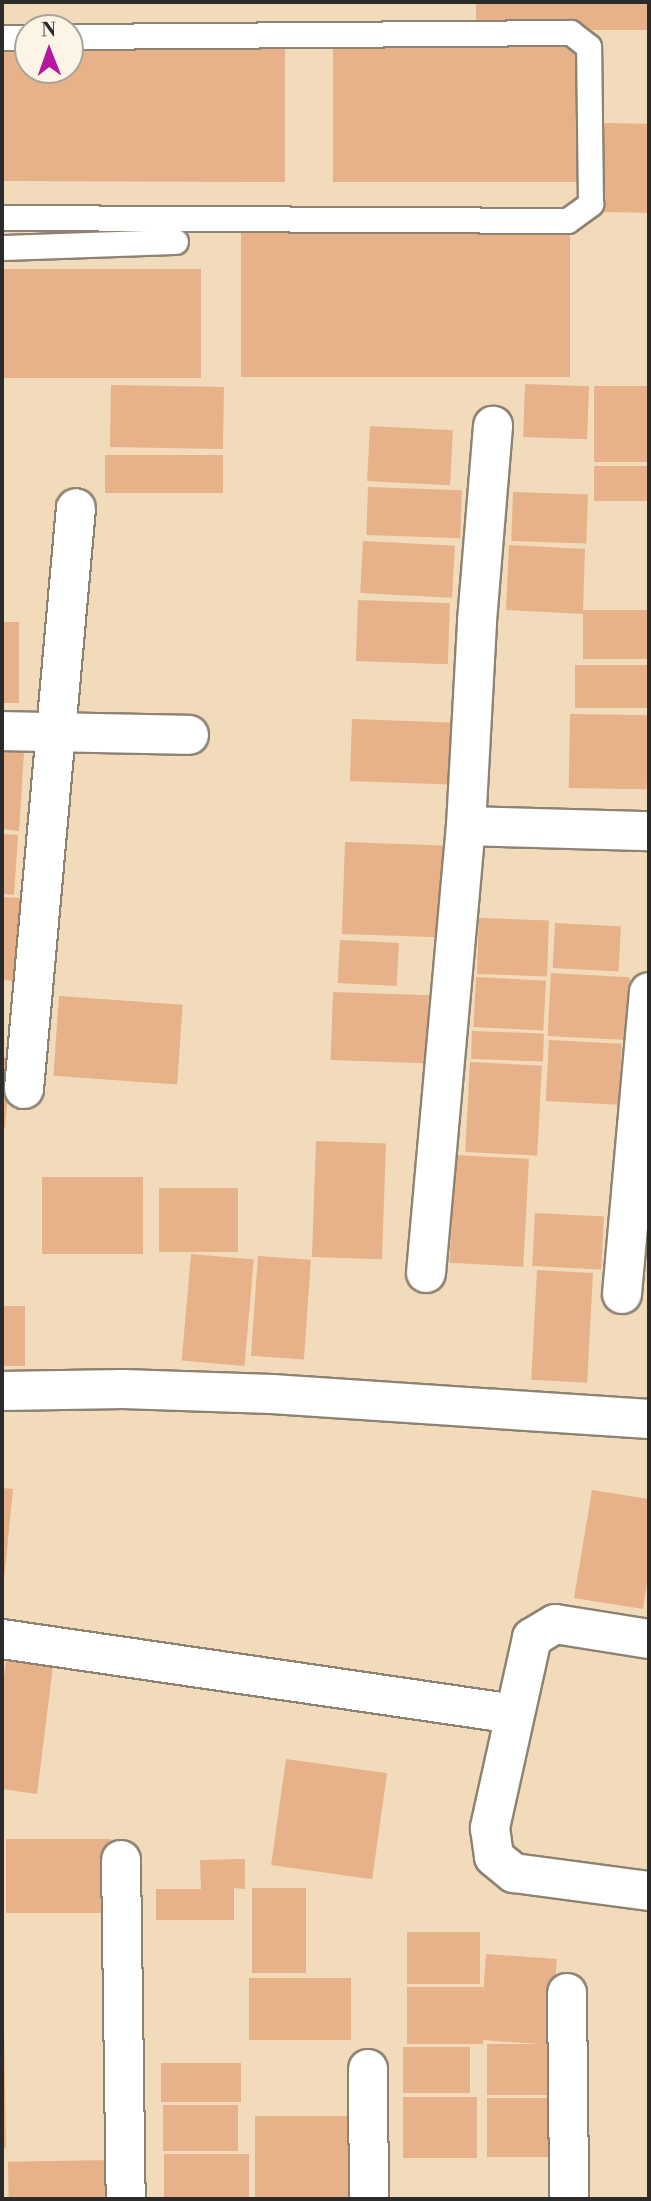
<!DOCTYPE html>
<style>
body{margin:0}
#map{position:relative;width:651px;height:2201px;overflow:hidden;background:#f1dbbb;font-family:"Libre Bodoni",serif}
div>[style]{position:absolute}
.building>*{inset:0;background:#e7b189;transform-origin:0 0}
.roads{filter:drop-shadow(2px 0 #8e8373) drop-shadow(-2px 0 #8e8373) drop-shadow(0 2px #8e8373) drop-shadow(0 -2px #8e8373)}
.lane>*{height:24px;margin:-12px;padding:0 12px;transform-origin:12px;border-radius:12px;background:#fff}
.street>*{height:38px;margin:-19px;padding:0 19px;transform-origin:19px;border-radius:19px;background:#fff}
span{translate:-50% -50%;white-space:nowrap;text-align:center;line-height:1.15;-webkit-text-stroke:5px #fcf5e5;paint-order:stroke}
.frame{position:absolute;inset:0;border:4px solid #2b2b2b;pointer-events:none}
.north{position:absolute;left:14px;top:14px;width:70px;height:70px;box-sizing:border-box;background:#fcf5e5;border:2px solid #a8a49b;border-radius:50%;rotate:359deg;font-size:19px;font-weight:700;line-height:28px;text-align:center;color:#2b2b2b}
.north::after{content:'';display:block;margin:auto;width:24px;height:32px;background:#b5179e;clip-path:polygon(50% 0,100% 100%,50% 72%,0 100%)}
</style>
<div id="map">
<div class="building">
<div style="left:476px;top:2px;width:173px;height:28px"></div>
<div style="left:333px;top:40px;width:244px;height:142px"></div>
<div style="clip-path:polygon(2px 43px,28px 43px,28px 70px,70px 70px,70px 43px,285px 44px,285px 182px,2px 181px)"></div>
<div style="left:603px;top:123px;width:46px;height:89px;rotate:1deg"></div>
<div style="left:241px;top:224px;width:329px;height:153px"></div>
<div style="left:2px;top:269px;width:199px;height:109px"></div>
<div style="left:525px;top:384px;width:64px;height:53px;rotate:2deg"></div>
<div style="left:111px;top:385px;width:113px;height:62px;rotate:1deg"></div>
<div style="left:594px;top:386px;width:55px;height:76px"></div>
<div style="left:370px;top:426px;width:83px;height:55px;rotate:3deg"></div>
<div style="left:105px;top:455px;width:118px;height:38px"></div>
<div style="left:594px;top:466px;width:55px;height:35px"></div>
<div style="left:368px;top:487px;width:94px;height:48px;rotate:2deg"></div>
<div style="left:513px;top:492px;width:75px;height:49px;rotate:2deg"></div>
<div style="left:363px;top:541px;width:92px;height:52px;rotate:3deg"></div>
<div style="clip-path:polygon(509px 545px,585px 549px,583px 610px,649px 610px,649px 659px,583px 659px,583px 614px,506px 610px)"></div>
<div style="left:358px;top:600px;width:92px;height:61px;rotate:2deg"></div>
<div style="left:2px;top:622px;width:17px;height:81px"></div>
<div style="left:575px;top:665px;width:74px;height:43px"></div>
<div style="left:570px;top:714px;width:78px;height:74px;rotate:1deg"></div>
<div style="left:352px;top:719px;width:99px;height:62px;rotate:2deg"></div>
<div style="clip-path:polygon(2px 752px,24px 753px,19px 831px,2px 829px)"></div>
<div style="clip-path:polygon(2px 834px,18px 835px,14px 895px,2px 894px)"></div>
<div style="left:345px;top:842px;width:98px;height:92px;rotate:2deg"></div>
<div style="clip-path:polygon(2px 897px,21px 898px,18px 981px,2px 980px)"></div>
<div style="left:479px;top:918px;width:70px;height:56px;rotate:2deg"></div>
<div style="left:555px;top:923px;width:66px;height:45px;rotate:3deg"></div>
<div style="left:340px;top:940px;width:59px;height:43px;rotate:3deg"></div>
<div style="left:551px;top:973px;width:79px;height:63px;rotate:3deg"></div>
<div style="left:476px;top:977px;width:70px;height:50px;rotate:3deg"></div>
<div style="left:333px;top:992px;width:96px;height:68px;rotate:2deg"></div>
<div style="left:59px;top:996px;width:124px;height:80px;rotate:4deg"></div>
<div style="left:472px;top:1031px;width:72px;height:28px;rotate:2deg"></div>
<div style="left:549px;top:1040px;width:73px;height:61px;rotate:3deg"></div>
<div style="clip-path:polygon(2px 1057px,11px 1058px,5px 1128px,2px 1128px)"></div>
<div style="left:470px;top:1062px;width:72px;height:90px;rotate:3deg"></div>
<div style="left:316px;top:1141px;width:70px;height:116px;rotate:2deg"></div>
<div style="left:455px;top:1155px;width:74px;height:108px;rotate:3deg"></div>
<div style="left:42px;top:1177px;width:101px;height:77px"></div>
<div style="left:159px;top:1188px;width:79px;height:64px"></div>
<div style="left:535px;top:1213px;width:69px;height:53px;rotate:3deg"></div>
<div style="left:191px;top:1254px;width:63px;height:107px;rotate:5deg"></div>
<div style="left:258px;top:1256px;width:53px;height:100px;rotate:4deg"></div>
<div style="left:537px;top:1270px;width:56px;height:110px;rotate:3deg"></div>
<div style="left:2px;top:1306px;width:23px;height:60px"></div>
<div style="clip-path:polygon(2px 1488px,13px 1489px,4px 1580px,2px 1580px)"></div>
<div style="clip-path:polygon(592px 1490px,649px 1499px,649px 1569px,643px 1609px,574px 1598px)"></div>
<div style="clip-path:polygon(6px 1661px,53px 1666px,37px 1794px,2px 1789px,2px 1693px)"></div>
<div style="left:286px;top:1759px;width:102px;height:107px;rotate:8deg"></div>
<div style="left:6px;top:1839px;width:105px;height:74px"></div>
<div style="clip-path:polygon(245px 1859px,245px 1889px,234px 1888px,234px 1920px,156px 1920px,156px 1889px,201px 1889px,200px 1860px)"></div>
<div style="left:306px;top:1888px;width:85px;height:54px;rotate:90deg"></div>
<div style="left:407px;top:1932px;width:73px;height:52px"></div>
<div style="left:486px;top:1954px;width:71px;height:86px;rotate:4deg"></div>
<div style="left:249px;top:1978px;width:102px;height:62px"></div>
<div style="left:407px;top:1987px;width:76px;height:57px"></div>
<div style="clip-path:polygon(2px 2021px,4px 2021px,6px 2148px,2px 2148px)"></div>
<div style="left:487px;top:2044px;width:70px;height:51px"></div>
<div style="left:470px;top:2047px;width:46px;height:67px;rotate:90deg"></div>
<div style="left:241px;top:2063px;width:39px;height:80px;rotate:90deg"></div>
<div style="left:403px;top:2097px;width:74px;height:61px"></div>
<div style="left:487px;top:2098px;width:71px;height:59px"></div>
<div style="left:238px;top:2105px;width:46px;height:75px;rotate:90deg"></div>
<div style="left:255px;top:2116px;width:96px;height:83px"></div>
<div style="left:249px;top:2154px;width:45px;height:85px;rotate:90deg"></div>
<div style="left:112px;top:2160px;width:39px;height:104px;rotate:89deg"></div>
</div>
<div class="roads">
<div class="lane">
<div style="left:2px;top:38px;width:26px"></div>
<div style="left:2px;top:218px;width:566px;rotate:0.3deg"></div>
<div style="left:568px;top:221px;width:29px;rotate:-36deg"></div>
<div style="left:591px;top:204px;width:157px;rotate:-90.7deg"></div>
<div style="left:589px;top:47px;width:23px;rotate:-142deg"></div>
<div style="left:571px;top:33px;width:501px;rotate:179.54deg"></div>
<div style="left:2px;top:248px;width:174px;rotate:-2deg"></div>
</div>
<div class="street">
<div style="left:2px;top:731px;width:187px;rotate:1.2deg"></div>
<div style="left:466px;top:826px;width:183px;rotate:1.6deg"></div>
<div style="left:24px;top:1089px;width:583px;rotate:-84.89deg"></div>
<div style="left:426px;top:1273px;width:449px;rotate:-84.9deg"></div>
<div style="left:466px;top:826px;width:205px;rotate:-86.9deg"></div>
<div style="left:477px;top:621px;width:196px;rotate:-85.3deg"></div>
<div style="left:622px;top:1294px;width:303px;rotate:-84.9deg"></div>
<div style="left:2px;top:1391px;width:121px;rotate:-0.9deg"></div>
<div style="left:123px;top:1389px;width:149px;rotate:1.9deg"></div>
<div style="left:272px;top:1394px;width:378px;rotate:3.8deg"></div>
<div style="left:2px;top:1639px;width:517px;rotate:8.33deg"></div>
<div style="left:649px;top:1639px;width:95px;rotate:-170.9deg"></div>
<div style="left:555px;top:1624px;width:27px;rotate:149deg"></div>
<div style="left:532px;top:1638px;width:195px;rotate:102.5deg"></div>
<div style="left:490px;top:1828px;width:29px;rotate:82deg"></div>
<div style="left:494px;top:1857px;width:26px;rotate:39deg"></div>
<div style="left:514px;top:1873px;width:136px;rotate:7.6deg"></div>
<div style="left:121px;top:1860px;width:339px;rotate:89.2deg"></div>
<div style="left:567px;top:1993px;width:206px;rotate:89.4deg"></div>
<div style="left:368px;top:2069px;width:130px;rotate:89.6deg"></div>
</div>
</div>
<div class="frame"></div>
<div class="north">N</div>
</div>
